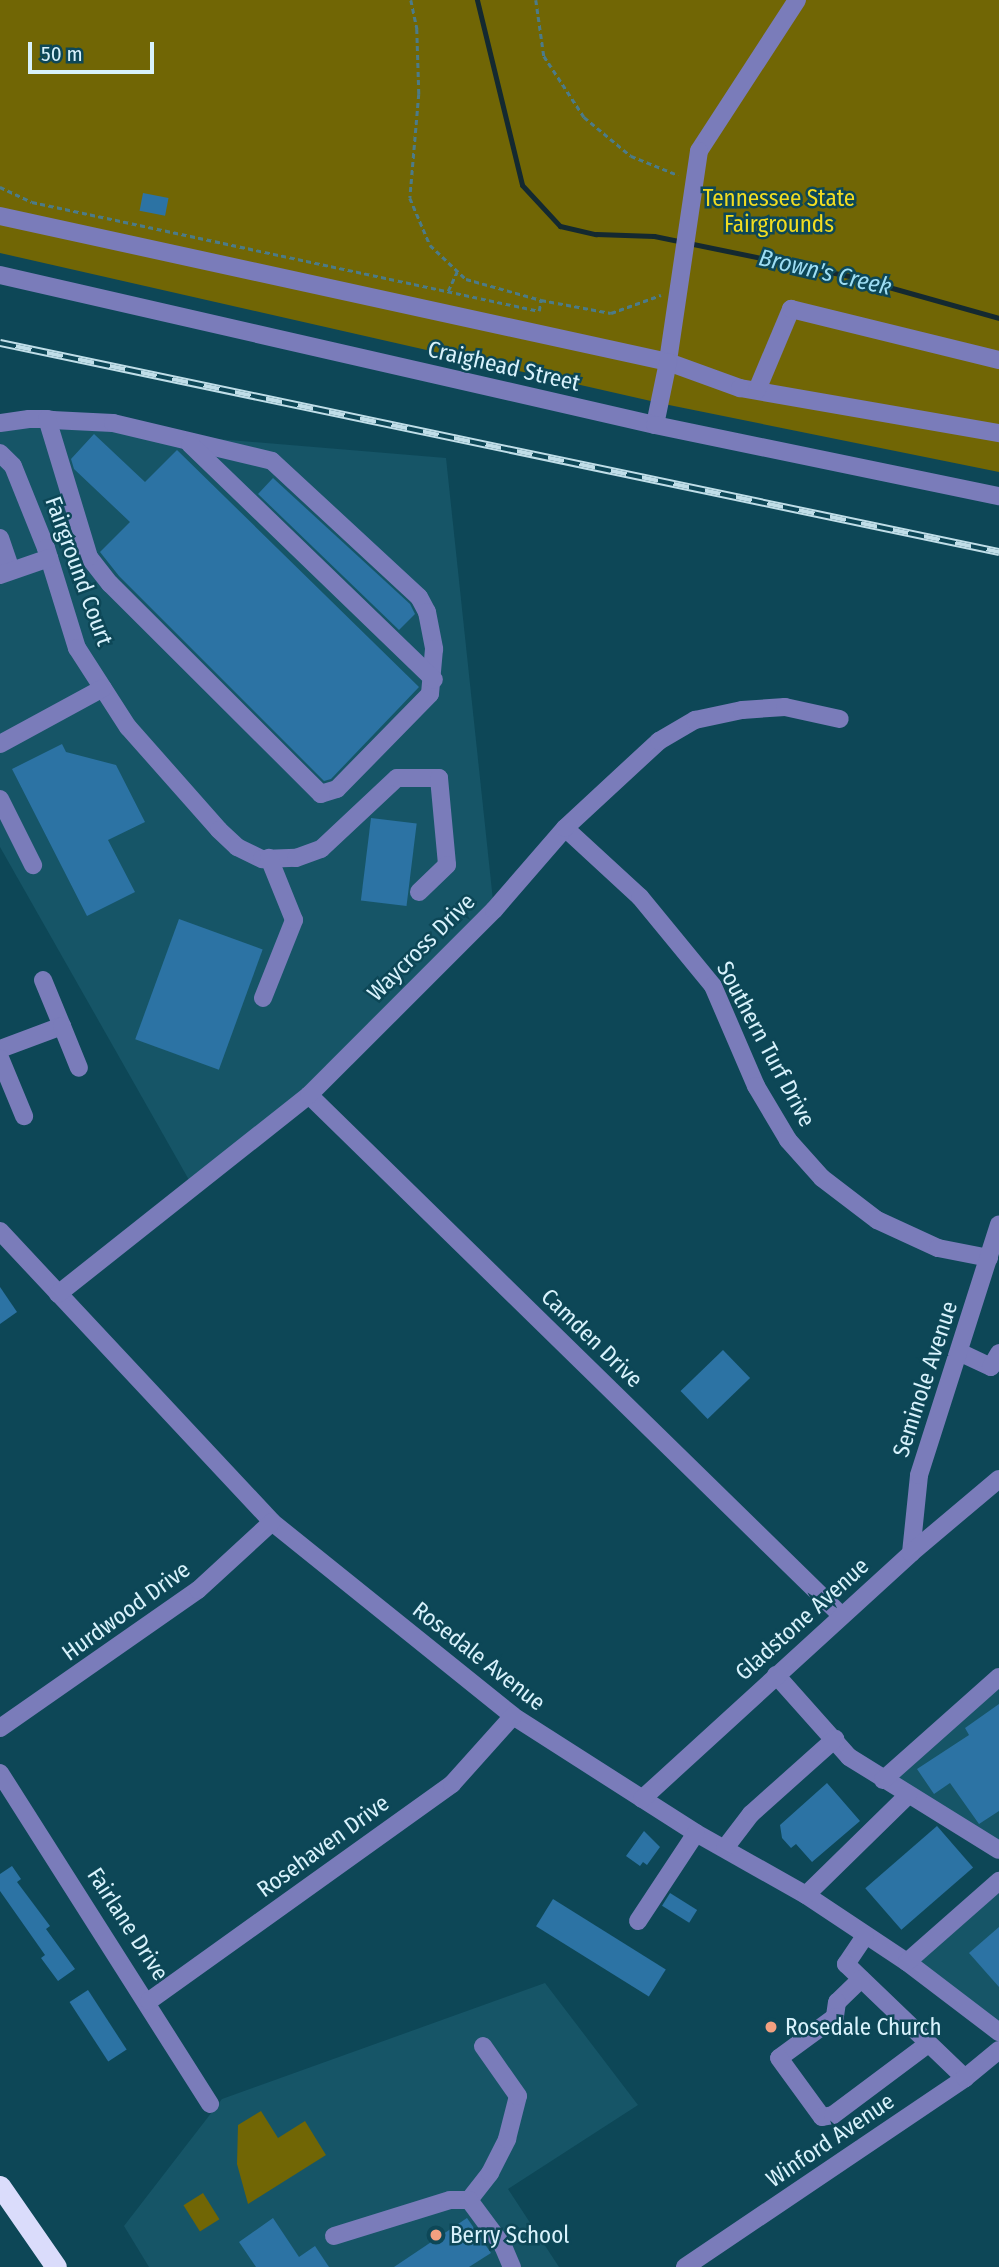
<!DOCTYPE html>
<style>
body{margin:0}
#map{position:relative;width:999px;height:2267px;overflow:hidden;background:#0d4757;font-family:"Fira Sans Condensed",sans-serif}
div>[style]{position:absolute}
.built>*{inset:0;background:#165567}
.green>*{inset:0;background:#716605;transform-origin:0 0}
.stream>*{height:5px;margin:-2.5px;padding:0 2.5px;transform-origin:2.5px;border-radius:2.5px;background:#142930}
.building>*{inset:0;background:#2c73a4;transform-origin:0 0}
.path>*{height:2.5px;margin-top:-1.25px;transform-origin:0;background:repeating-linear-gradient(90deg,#4b7b89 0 5px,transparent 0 8.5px)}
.minor>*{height:18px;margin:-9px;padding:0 9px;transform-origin:9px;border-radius:9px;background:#7a7cba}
.highway>*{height:21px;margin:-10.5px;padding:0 10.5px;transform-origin:10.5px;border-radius:10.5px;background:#dadcfb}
.rail>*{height:8px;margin-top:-4px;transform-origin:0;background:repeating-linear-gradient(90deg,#0d4757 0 16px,#c0dee8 0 32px);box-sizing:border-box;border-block:2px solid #c0dee8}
.dots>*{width:19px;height:19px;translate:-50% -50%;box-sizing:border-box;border:4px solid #0d4757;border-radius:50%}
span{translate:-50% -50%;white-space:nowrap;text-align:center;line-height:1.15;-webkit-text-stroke:5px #0d4757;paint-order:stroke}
.park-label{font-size:23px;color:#f1dc21}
.street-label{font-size:23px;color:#d8f2fc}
.poi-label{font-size:23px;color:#d8f2fc}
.left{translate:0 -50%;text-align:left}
.water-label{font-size:24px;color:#9dddf3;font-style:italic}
.scale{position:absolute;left:28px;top:42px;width:126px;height:32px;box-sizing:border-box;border:4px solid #d8f2fc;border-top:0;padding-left:9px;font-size:21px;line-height:24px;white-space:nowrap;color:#d8f2fc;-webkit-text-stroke:5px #0d4757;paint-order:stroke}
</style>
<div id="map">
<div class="built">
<div style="clip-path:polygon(0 421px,446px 458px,494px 910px,309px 1095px,193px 1187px,0 847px)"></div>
<div style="clip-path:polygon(999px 1677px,999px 1850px,883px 1780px)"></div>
<div style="clip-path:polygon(999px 1881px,999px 2032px,907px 1962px)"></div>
<div style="clip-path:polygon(545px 1983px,638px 2105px,508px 2189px,559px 2267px,149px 2267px,124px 2226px,222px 2099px)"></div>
</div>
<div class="green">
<div style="clip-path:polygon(0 0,999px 0,999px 472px,664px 404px,0 253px)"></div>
<div style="clip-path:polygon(261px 2111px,278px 2138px,305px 2121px,326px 2155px,248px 2204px,237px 2164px,238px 2125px)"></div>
<div style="left:203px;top:2193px;width:31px;height:23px;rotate:58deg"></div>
</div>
<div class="stream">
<div style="left:477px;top:0;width:190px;rotate:76.3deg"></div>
<div style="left:522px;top:185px;width:56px;rotate:47.2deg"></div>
<div style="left:560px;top:226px;width:37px;rotate:13deg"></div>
<div style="left:596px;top:234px;width:58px;rotate:2deg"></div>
<div style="left:654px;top:236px;width:203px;rotate:11.6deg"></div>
<div style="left:853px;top:277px;width:152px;rotate:15.7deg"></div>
</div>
<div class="building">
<div style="left:143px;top:193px;width:26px;height:18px;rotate:11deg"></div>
<div style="clip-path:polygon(94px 434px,145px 482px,177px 450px,419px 687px,331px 779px,324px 781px,119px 576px,100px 552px,130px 522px,74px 469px,71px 459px)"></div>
<div style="clip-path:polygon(273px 478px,410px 604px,415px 614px,399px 630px,258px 494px)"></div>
<div style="clip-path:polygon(62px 744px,66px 752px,116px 765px,145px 822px,108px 840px,135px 892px,87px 916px,12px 769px)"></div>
<div style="left:371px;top:818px;width:46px;height:83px;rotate:7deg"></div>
<div style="left:179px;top:919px;width:89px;height:128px;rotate:20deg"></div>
<div style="clip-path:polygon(0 1287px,17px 1312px,0 1324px)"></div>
<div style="left:723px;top:1350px;width:39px;height:59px;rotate:46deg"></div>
<div style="clip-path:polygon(999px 1704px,999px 1811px,979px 1824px,950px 1783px,934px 1794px,917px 1769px,969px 1735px,965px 1728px)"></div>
<div style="clip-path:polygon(827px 1783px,860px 1821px,812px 1862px,796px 1844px,791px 1848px,782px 1838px,780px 1825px)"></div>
<div style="left:937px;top:1826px;width:55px;height:95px;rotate:49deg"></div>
<div style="clip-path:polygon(644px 1831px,660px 1847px,647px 1865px,643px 1862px,640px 1866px,626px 1856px)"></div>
<div style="clip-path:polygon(12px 1866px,21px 1879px,17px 1882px,50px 1926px,46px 1929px,75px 1969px,58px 1981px,41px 1958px,45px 1955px,0 1891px,0 1874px)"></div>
<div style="left:670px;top:1893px;width:32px;height:15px;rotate:32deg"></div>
<div style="left:553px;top:1899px;width:133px;height:32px;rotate:32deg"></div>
<div style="clip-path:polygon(999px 1927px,999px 1987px,969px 1953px)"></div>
<div style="left:88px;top:1990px;width:71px;height:22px;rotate:57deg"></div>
<div style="clip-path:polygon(273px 2218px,299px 2257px,315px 2246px,329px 2267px,256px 2267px,239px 2242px)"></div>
<div style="clip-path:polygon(467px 2218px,491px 2253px,469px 2267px,394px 2267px)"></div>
</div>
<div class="path">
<div style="left:411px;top:0;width:30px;rotate:78deg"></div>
<div style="left:417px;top:29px;width:65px;rotate:88.2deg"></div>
<div style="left:419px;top:94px;width:104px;rotate:94.9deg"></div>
<div style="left:410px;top:198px;width:51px;rotate:66.9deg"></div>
<div style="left:430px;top:245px;width:50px;rotate:43.4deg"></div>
<div style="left:466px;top:279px;width:78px;rotate:15.6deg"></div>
<div style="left:541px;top:300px;width:71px;rotate:10.5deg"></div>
<div style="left:611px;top:313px;width:53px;rotate:-19.8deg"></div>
<div style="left:536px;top:0;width:57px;rotate:81.9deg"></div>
<div style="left:544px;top:56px;width:73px;rotate:56.7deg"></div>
<div style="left:584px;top:117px;width:61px;rotate:39.7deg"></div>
<div style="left:631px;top:156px;width:51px;rotate:22deg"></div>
<div style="left:0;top:187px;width:35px;rotate:25deg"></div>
<div style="left:32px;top:202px;width:519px;rotate:12.13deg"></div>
<div style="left:539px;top:311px;width:11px;rotate:-80deg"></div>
<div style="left:448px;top:291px;width:21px;rotate:-65deg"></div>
</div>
<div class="minor">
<div style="left:797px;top:0;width:180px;rotate:123deg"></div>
<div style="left:699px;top:151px;width:213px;rotate:98.4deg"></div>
<div style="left:668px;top:362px;width:77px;rotate:19.9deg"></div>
<div style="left:740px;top:388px;width:263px;rotate:9.9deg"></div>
<div style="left:0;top:216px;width:684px;rotate:12.33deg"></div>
<div style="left:668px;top:362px;width:64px;rotate:101.7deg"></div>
<div style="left:0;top:275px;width:672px;rotate:12.9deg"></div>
<div style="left:655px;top:425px;width:351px;rotate:11.7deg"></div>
<div style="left:757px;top:390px;width:88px;rotate:-67.2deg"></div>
<div style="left:791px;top:309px;width:214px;rotate:13.8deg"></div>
<div style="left:0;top:423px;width:29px;rotate:-8deg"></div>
<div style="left:29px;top:419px;width:18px"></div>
<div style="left:47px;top:419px;width:5px;rotate:11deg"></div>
<div style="left:52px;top:420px;width:61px;rotate:2.8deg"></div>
<div style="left:113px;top:423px;width:163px;rotate:13.4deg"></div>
<div style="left:272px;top:461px;width:200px;rotate:42.8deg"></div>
<div style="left:419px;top:597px;width:17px;rotate:62deg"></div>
<div style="left:427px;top:612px;width:38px;rotate:79deg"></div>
<div style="left:434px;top:649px;width:45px;rotate:95.1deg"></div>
<div style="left:430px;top:694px;width:133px;rotate:134.4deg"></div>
<div style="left:337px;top:789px;width:17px;rotate:163deg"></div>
<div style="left:321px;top:794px;width:298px;rotate:-135.1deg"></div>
<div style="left:110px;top:584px;width:34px;rotate:-128deg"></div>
<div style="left:89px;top:557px;width:144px;rotate:-106.9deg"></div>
<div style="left:190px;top:444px;width:339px;rotate:44deg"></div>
<div style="left:0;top:453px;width:18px;rotate:45deg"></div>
<div style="left:13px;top:466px;width:88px;rotate:68.1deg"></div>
<div style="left:46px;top:548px;width:105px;rotate:72.8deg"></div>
<div style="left:77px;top:648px;width:94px;rotate:57.2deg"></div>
<div style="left:128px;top:727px;width:137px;rotate:48.5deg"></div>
<div style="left:219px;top:830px;width:25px;rotate:43deg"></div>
<div style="left:237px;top:847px;width:28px;rotate:26deg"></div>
<div style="left:262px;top:859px;width:34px;rotate:-2deg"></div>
<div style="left:296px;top:858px;width:27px;rotate:-20deg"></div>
<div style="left:321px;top:849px;width:104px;rotate:-43.1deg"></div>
<div style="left:397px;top:778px;width:42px"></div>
<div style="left:439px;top:778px;width:87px;rotate:84.7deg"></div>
<div style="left:447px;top:865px;width:39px;rotate:136deg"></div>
<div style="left:0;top:538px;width:34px;rotate:71deg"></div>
<div style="left:0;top:575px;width:52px;rotate:-19.1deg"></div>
<div style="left:0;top:744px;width:117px;rotate:-28.5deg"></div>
<div style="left:0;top:799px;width:74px;rotate:63.4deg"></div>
<div style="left:565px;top:828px;width:102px;rotate:42.6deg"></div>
<div style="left:640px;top:897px;width:115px;rotate:50.6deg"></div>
<div style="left:713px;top:986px;width:109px;rotate:66.7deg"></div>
<div style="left:756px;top:1086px;width:63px;rotate:59.3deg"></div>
<div style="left:788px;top:1140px;width:51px;rotate:48.2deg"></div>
<div style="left:822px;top:1178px;width:69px;rotate:37.4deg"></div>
<div style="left:877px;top:1220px;width:67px;rotate:24.7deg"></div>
<div style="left:938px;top:1248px;width:52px;rotate:11.1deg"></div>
<div style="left:43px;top:980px;width:50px;rotate:67.6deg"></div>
<div style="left:263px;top:998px;width:84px;rotate:-68.3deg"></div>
<div style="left:294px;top:920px;width:67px;rotate:-112deg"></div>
<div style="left:0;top:1049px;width:66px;rotate:-20.4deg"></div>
<div style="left:62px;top:1026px;width:45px;rotate:68deg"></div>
<div style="left:0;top:1058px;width:63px;rotate:67.5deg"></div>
<div style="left:309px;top:1095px;width:744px;rotate:44.35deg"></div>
<div style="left:0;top:1231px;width:398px;rotate:46.9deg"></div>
<div style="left:272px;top:1522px;width:309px;rotate:38.8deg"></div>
<div style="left:513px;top:1716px;width:217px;rotate:32.6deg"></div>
<div style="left:696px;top:1833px;width:126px;rotate:29.4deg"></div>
<div style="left:806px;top:1895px;width:121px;rotate:33.6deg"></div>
<div style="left:907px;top:1962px;width:116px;rotate:37.3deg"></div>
<div style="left:58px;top:1294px;width:320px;rotate:-38.4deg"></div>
<div style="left:309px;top:1095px;width:262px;rotate:-45deg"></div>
<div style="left:494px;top:910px;width:108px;rotate:-49.1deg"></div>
<div style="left:565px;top:828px;width:128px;rotate:-42.8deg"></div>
<div style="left:659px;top:741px;width:42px;rotate:-30.3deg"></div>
<div style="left:695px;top:720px;width:48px;rotate:-12deg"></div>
<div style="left:742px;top:710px;width:43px;rotate:-4deg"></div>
<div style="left:785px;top:707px;width:56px;rotate:12.3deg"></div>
<div style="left:959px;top:1352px;width:35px;rotate:25deg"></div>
<div style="left:991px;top:1367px;width:16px;rotate:-60deg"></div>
<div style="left:911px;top:1553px;width:78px;rotate:-84.1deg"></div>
<div style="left:919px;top:1475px;width:263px;rotate:-72.3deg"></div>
<div style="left:776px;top:1675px;width:110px;rotate:48.3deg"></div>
<div style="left:849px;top:1757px;width:176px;rotate:31.8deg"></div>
<div style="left:0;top:1728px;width:241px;rotate:-34.9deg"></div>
<div style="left:198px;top:1590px;width:100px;rotate:-42.6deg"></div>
<div style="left:0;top:1773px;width:392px;rotate:57.6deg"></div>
<div style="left:883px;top:1780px;width:155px;rotate:-41.6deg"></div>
<div style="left:642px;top:1799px;width:365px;rotate:-42.4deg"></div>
<div style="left:911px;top:1553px;width:115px;rotate:-40.1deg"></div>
<div style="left:725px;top:1848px;width:43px;rotate:-52.6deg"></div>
<div style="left:751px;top:1814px;width:113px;rotate:-41.8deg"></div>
<div style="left:806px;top:1895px;width:143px;rotate:-44.4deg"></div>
<div style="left:638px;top:1921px;width:105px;rotate:-56.6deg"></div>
<div style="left:865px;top:1936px;width:34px;rotate:124deg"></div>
<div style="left:846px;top:1964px;width:165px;rotate:43.8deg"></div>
<div style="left:907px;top:1962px;width:123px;rotate:-41.4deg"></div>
<div style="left:861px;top:1979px;width:33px;rotate:136deg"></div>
<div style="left:837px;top:2002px;width:15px;rotate:98deg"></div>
<div style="left:835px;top:2017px;width:69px;rotate:143.8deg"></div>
<div style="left:779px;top:2058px;width:73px;rotate:53.9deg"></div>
<div style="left:822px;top:2117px;width:11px;rotate:-10deg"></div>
<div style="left:833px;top:2115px;width:119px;rotate:-36.8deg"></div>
<div style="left:149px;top:2001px;width:373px;rotate:-35.6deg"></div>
<div style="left:452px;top:1784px;width:91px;rotate:-48.1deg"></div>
<div style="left:469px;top:2200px;width:34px;rotate:-52deg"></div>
<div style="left:490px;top:2173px;width:38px;rotate:-63deg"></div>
<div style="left:507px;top:2139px;width:44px;rotate:-75.7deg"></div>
<div style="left:518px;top:2096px;width:61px;rotate:-125deg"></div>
<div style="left:334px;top:2236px;width:121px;rotate:-17.2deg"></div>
<div style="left:450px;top:2200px;width:19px"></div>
<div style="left:469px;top:2200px;width:57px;rotate:53.5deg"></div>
<div style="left:503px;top:2246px;width:23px;rotate:67deg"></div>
<div style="left:685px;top:2267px;width:338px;rotate:-34deg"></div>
<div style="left:965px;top:2078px;width:44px;rotate:-39.5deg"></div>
</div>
<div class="highway">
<div style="left:0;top:2186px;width:98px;rotate:55.3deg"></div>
</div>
<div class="rail">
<div style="left:0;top:343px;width:1021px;rotate:11.82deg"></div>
</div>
<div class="dots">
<div style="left:771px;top:2027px;background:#f2a080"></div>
<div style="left:436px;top:2235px;background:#f2a080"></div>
</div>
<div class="park-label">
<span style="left:779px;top:211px">Tennessee State<br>Fairgrounds</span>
</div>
<div class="street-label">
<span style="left:504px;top:366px;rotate:13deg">Craighead Street</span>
<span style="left:79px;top:571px;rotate:70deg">Fairground Court</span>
<span style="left:421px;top:947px;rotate:-45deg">Waycross Drive</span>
<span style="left:766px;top:1044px;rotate:62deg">Southern Turf Drive</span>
<span style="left:592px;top:1338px;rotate:44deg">Camden Drive</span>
<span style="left:925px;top:1379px;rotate:-72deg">Seminole Avenue</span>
<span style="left:126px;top:1611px;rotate:-36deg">Hurdwood Drive</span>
<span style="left:802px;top:1619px;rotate:-42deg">Gladstone Avenue</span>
<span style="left:479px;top:1656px;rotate:38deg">Rosedale Avenue</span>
<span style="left:323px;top:1846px;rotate:-36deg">Rosehaven Drive</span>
<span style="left:128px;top:1924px;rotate:57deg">Fairlane Drive</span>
<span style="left:830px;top:2140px;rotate:-34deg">Winford Avenue</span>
</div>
<div class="poi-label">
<span class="left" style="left:785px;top:2027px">Rosedale Church</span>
<span class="left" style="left:450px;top:2235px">Berry School</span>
</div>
<div class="water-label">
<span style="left:825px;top:273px;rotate:13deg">Brown's Creek</span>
</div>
<div class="scale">50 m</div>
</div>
